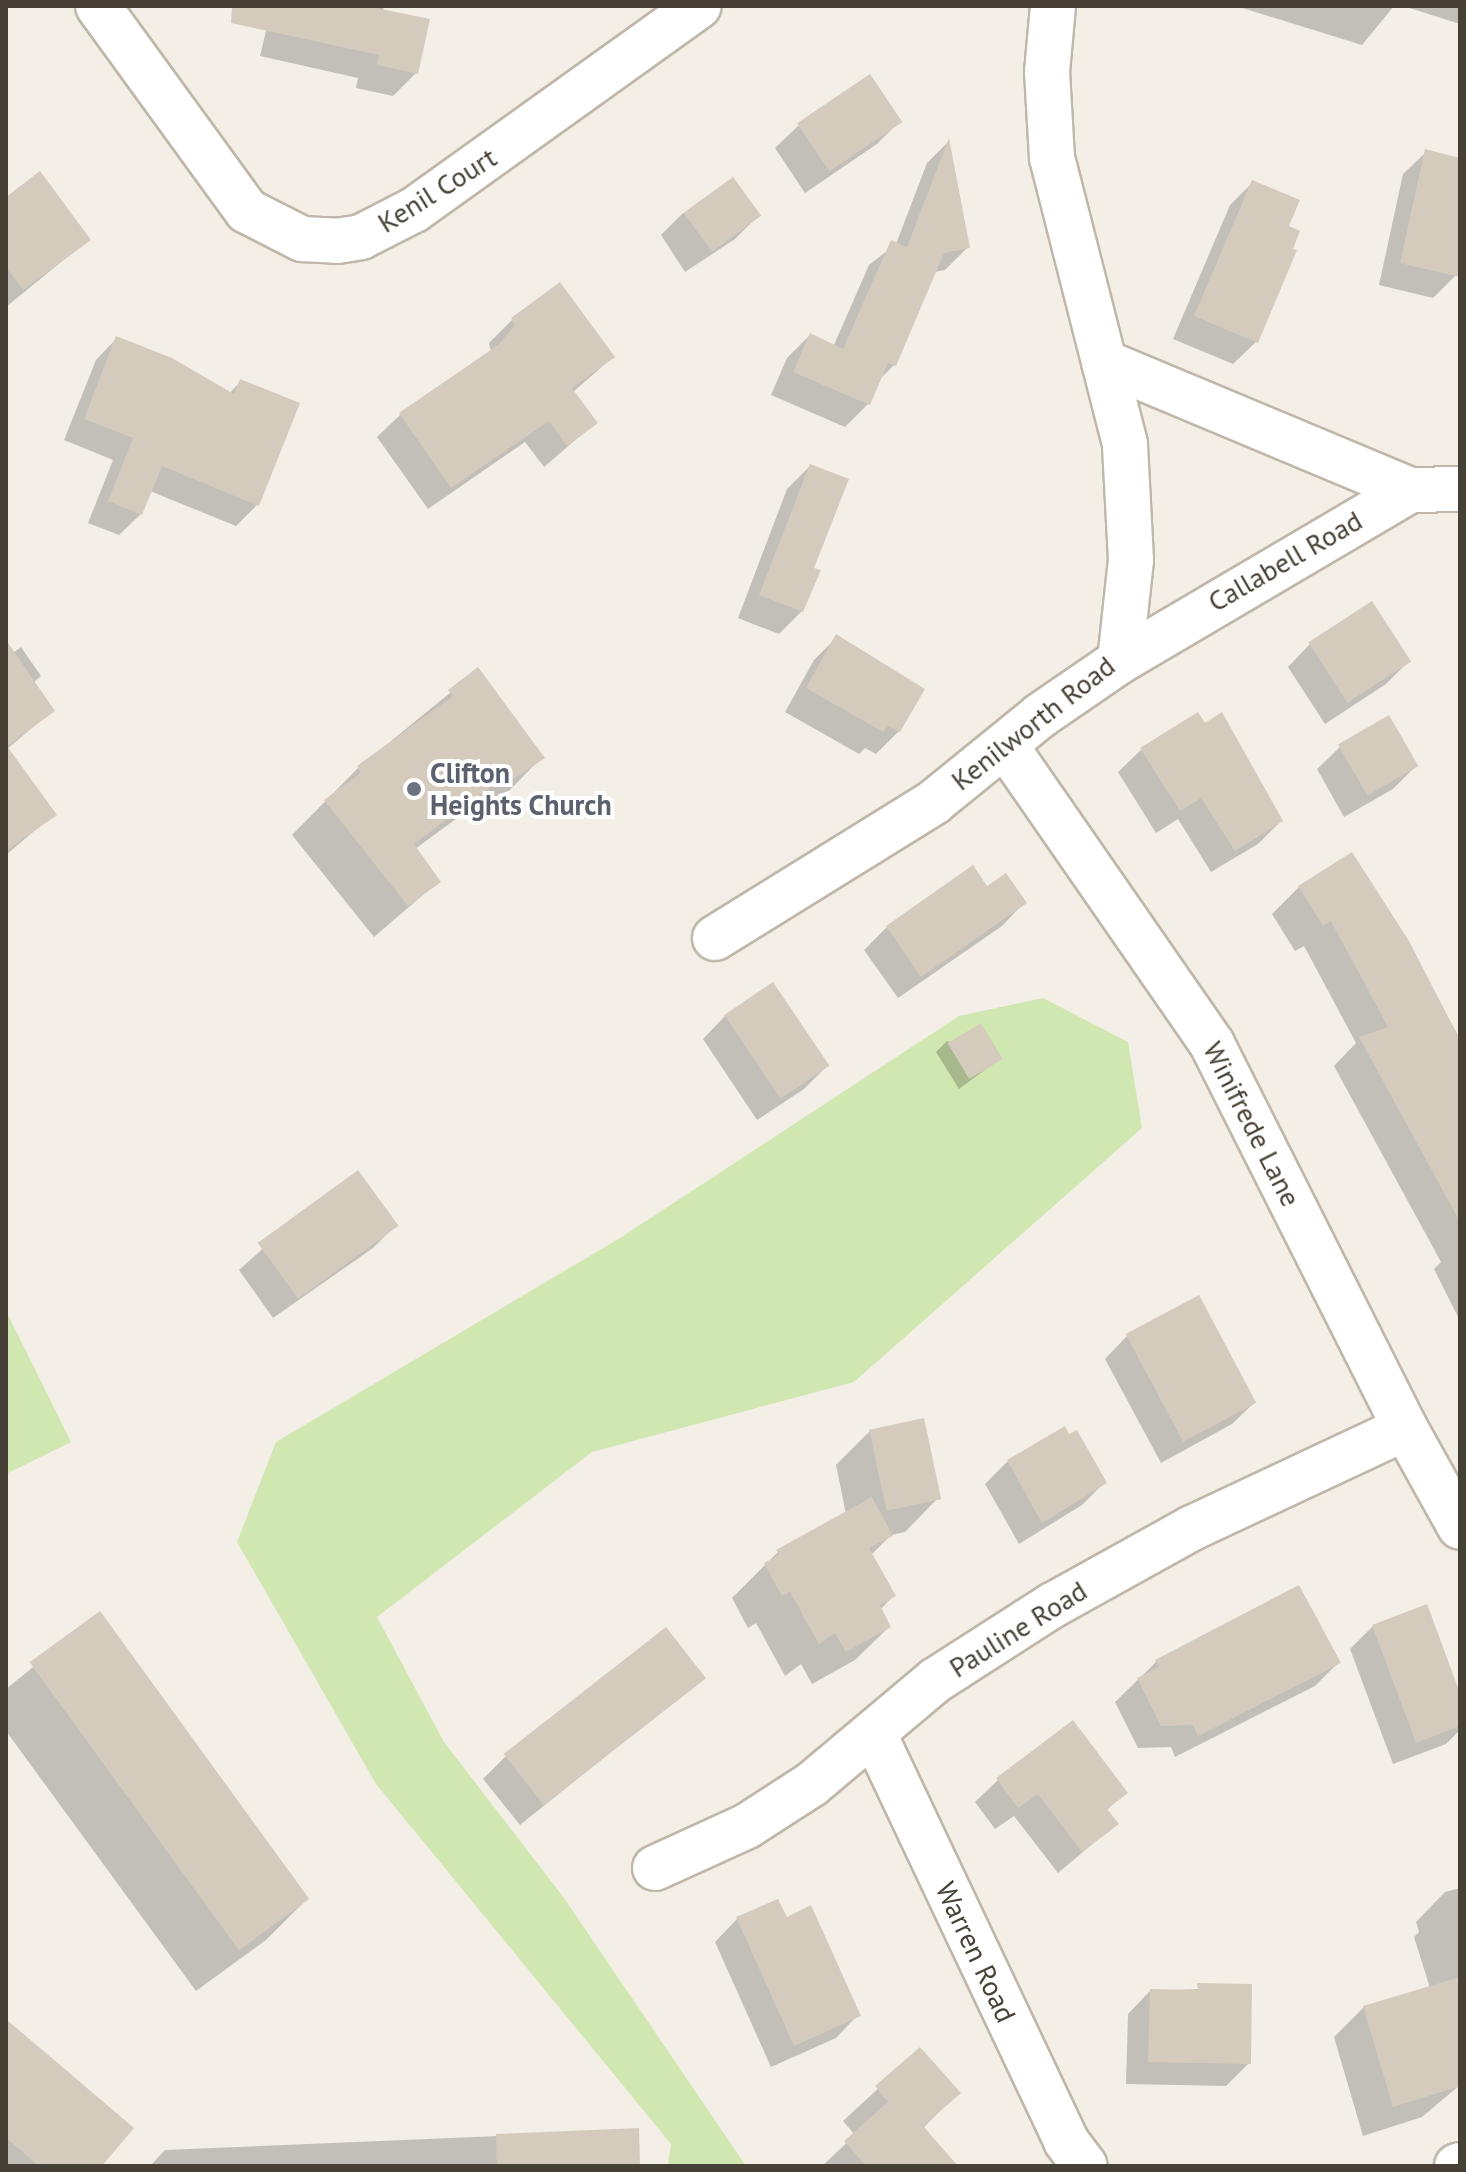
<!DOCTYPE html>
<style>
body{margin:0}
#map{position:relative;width:1466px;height:2172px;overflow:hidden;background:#f3efe7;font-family:"PT Sans",sans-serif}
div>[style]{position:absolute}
.green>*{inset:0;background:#d1e7b1}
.shadow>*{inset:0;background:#0003}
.building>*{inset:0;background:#d5cbbd;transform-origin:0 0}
.roads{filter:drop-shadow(2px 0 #bfb7aa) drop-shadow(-2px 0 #bfb7aa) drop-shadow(0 2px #bfb7aa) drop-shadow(0 -2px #bfb7aa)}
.street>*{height:44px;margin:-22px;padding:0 22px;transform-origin:22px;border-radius:22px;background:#fff}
.dots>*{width:22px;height:22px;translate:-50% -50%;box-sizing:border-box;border:4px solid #fff;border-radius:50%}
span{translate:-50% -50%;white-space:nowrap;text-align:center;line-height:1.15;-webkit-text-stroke:8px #fff;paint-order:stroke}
.street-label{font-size:28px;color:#474036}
.worship-label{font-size:28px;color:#5b616d;font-weight:700}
.left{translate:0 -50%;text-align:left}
.frame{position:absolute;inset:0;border:8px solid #474036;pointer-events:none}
</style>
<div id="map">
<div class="green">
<div style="clip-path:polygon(1043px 998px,1128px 1042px,1142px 1128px,854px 1382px,592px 1452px,377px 1617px,444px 1742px,564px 1898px,746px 2166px,668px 2166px,671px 2144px,376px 1784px,237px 1542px,276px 1442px,620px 1238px,959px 1016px)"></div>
<div style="clip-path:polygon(6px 1311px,71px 1442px,6px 1474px)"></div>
</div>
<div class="shadow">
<div style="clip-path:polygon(272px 6px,382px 6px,416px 73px,393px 96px,356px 88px,358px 78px,260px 56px)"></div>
<div style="clip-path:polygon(1394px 6px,1362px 45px,1239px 7px,1240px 6px)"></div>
<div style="clip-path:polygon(1403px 6px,1460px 6px,1460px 24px)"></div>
<div style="clip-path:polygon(899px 122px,877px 144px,805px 193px,775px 148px,798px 126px)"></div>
<div style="clip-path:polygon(948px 142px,968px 247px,945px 270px,934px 272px,894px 365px,877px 382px,868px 404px,845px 427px,771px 395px,787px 358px,810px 335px,833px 347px,869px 265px,896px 244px,927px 163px)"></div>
<div style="clip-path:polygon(1426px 152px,1460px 160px,1460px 255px,1456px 275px,1433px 298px,1379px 285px,1403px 174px)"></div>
<div style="clip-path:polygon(1253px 182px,1286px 227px,1256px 342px,1233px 364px,1173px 339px,1230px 205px)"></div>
<div style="clip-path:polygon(6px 199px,88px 240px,6px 307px)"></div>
<div style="clip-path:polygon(683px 213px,758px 216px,735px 239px,685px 272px,661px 235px)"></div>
<div style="clip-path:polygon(560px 285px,613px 357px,573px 392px,595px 423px,544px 467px,525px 442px,428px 509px,377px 437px,400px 415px,491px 352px,489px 343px,512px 320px)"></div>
<div style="clip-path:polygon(117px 338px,229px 394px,240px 382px,258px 504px,236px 526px,150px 491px,141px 514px,119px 535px,88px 523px,113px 460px,64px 440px,96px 360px)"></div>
<div style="clip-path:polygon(810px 466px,811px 569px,802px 611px,779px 634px,738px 618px,787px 489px)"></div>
<div style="clip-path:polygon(837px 637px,899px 731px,876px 754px,865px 748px,859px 754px,785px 712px,814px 660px)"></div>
<div style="clip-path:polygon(1310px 644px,1409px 661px,1386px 684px,1325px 724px,1288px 667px)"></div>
<div style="clip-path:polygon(21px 647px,41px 676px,33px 683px,52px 711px,7px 749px,54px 814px,6px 855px,6px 658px)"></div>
<div style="clip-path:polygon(478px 670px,542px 757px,509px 791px,480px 811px,475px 805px,415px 849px,438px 882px,374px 937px,292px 835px,358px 768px)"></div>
<div style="clip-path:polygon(1197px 714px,1281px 821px,1258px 844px,1211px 872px,1178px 819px,1156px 833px,1118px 772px,1141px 750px)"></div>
<div style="clip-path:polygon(1340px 747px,1416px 766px,1393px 789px,1344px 817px,1317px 769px)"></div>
<div style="clip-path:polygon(1299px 887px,1407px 942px,1460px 1039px,1459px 1319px,1434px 1269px,1441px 1262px,1334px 1066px,1356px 1043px,1304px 946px,1295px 951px,1272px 914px)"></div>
<div style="clip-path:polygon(987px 889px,1024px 903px,1002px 926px,898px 998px,864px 950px,887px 927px)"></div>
<div style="clip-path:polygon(725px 1016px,827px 1066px,804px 1089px,757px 1120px,703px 1039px)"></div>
<div style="clip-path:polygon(947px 1041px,1001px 1058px,959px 1089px,936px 1052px)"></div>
<div style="clip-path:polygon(358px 1173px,395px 1226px,373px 1248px,273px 1318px,239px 1270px,308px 1208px)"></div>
<div style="clip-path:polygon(1127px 1336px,1255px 1402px,1232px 1424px,1161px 1463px,1105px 1359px)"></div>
<div style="clip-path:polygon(870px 1431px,938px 1498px,905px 1532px,891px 1535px,871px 1555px,893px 1596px,880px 1610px,889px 1627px,855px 1660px,812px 1684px,801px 1664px,785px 1676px,756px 1623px,748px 1628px,732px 1598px,778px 1552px,846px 1514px,836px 1465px)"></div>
<div style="clip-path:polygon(1008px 1461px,1105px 1482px,1082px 1505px,1019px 1544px,985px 1484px)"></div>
<div style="clip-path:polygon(1298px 1587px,1338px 1663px,1315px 1686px,1175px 1757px,1171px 1747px,1138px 1748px,1115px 1702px,1156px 1662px)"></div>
<div style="clip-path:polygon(100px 1613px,308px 1898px,266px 1940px,196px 1991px,6px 1731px,6px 1689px)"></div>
<div style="clip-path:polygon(1373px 1626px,1460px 1699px,1460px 1730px,1446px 1744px,1393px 1764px,1350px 1649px)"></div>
<div style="clip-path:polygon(703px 1678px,520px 1825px,483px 1779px,506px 1756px)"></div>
<div style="clip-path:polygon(998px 1780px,1125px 1792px,1106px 1811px,1116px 1824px,1058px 1873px,1014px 1816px,995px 1829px,975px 1802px)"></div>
<div style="clip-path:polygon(1460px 1888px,1460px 2085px,1422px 2117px,1363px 2136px,1334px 2037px,1364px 2007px,1430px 1988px,1414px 1937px,1419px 1932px,1416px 1922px,1445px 1892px)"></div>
<div style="clip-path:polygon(737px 1919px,786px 1919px,858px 2015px,836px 2038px,771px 2067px,715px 1942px)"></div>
<div style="clip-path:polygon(1250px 1987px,1249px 2063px,1226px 2086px,1126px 2084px,1128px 2014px,1150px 1991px)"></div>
<div style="clip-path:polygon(6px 2022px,99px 2166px,6px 2166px)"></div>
<div style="clip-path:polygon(920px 2050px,958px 2093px,922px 2129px,955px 2166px,822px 2166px,855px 2135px,843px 2121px)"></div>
<div style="clip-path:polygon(637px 2130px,638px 2166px,150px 2166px,165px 2150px)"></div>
</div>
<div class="building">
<div style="clip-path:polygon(232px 6px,366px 6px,430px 19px,418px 74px,377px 65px,379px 55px,231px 23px)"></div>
<div style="left:870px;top:74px;width:58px;height:88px;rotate:56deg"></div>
<div style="clip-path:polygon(949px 138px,970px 248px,944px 253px,896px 366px,888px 363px,870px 405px,793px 372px,810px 333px,843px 349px,891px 240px,907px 247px)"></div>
<div style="clip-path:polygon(1425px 149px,1460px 158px,1460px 277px,1400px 263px)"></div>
<div style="clip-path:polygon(40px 171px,91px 240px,23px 290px,6px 267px,6px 197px)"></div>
<div style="left:733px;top:177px;width:48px;height:61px;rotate:54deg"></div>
<div style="clip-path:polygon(1252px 180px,1300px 200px,1289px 226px,1300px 231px,1293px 249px,1297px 250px,1258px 343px,1194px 316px)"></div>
<div style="clip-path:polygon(560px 282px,615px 357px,572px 388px,598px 423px,567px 446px,549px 421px,451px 488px,399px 413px,498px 345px,515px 325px,511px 318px)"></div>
<div style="clip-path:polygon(116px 336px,172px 358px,234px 394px,240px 379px,300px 403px,259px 506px,162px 466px,142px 515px,108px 501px,133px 438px,84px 419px)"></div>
<div style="clip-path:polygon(810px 464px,849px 479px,814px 568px,821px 570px,803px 612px,759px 595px)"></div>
<div style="left:1372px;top:601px;width:72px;height:76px;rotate:57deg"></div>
<div style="clip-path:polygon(836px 634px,925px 689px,900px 732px,888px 726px,883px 732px,806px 688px)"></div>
<div style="clip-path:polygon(6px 640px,55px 711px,7px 746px,57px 815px,6px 851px)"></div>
<div style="clip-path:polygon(478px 667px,545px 758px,514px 779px,509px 773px,414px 844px,441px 882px,408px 906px,324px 800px,361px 773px,357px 766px,453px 696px,448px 690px)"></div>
<div style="clip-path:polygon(1198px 712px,1205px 723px,1222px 712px,1283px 821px,1235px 851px,1201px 798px,1180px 811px,1140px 748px)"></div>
<div style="left:1389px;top:715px;width:59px;height:59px;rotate:60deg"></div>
<div style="clip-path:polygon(1352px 852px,1409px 941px,1460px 1040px,1460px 1222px,1359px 1037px,1388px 1027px,1331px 921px,1323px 926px,1298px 886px)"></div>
<div style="clip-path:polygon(973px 865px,987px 886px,1006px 873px,1027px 903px,921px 977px,886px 926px)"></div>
<div style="left:773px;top:982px;width:101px;height:59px;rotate:56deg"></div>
<div style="left:981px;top:1023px;width:42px;height:39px;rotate:59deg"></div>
<div style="left:358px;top:1170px;width:69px;height:124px;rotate:54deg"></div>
<div style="left:1199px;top:1295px;width:122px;height:83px;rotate:62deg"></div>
<div style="left:924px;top:1418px;width:83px;height:56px;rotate:78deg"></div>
<div style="clip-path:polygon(1065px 1426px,1069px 1434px,1077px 1430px,1107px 1483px,1042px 1523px,1007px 1460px)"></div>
<div style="clip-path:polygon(872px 1497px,893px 1536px,869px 1548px,896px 1596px,880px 1605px,891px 1627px,846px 1652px,835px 1633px,819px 1644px,790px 1592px,782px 1596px,764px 1563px,779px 1555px,776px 1550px)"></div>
<div style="clip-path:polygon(1299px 1585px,1341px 1663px,1198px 1736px,1193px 1725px,1161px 1726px,1137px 1678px,1159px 1667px,1155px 1660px)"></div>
<div style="clip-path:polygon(1427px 1604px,1460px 1693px,1460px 1726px,1416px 1743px,1372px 1625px)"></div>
<div style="left:100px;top:1611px;width:356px;height:87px;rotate:54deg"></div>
<div style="left:666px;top:1627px;width:65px;height:206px;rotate:52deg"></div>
<div style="clip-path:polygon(1073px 1720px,1128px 1793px,1107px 1809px,1119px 1824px,1082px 1852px,1038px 1794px,1018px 1808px,996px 1778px)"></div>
<div style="clip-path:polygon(778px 1899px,787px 1917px,811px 1905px,861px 2016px,794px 2046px,736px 1917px)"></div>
<div style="clip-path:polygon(1460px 1977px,1460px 2086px,1393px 2107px,1363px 2006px)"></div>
<div style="clip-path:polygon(1197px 1983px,1252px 1984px,1251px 2064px,1148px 2062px,1150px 1989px,1198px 1990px)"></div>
<div style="clip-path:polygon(6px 2019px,134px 2128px,102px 2166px,39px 2166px,6px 2138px)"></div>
<div style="clip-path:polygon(920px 2047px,961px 2093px,923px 2126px,958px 2166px,866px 2166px,844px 2141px,888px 2102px,875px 2086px)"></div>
<div style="clip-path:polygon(639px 2128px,640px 2166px,497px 2166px,496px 2134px)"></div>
</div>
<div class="roads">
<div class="street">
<div style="left:98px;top:6px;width:253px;rotate:54deg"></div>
<div style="left:247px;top:211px;width:62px;rotate:27deg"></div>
<div style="left:302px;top:239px;width:35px;rotate:3deg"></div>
<div style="left:337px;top:241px;width:24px;rotate:-9deg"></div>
<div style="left:361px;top:237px;width:59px;rotate:-27deg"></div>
<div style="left:414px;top:210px;width:350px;rotate:-35.6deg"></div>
<div style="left:1104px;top:362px;width:332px;rotate:22.7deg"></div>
<div style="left:1120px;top:661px;width:337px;rotate:-30.5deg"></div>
<div style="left:1410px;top:490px;width:50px;rotate:-1.1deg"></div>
<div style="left:1005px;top:745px;width:364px;rotate:55.3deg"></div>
<div style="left:1212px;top:1044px;width:430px;rotate:63.3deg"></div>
<div style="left:1405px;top:1428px;width:113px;rotate:60.9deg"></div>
<div style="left:715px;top:938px;width:258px;rotate:-31.8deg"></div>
<div style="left:934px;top:802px;width:138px;rotate:-39.1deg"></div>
<div style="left:1041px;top:715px;width:96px;rotate:-34.4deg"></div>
<div style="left:1120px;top:661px;width:102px;rotate:-83.8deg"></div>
<div style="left:1131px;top:560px;width:116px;rotate:-93deg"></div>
<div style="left:1125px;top:444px;width:295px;rotate:-104.3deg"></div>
<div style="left:1052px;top:158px;width:86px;rotate:-93.3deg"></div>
<div style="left:1047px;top:72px;width:66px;rotate:-84.8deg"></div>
<div style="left:874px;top:1734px;width:450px;rotate:64.7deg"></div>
<div style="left:1066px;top:2141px;width:31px;rotate:53deg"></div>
<div style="left:655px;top:1868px;width:101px;rotate:-24.5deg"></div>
<div style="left:747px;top:1826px;width:77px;rotate:-32.9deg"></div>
<div style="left:812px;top:1784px;width:162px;rotate:-40deg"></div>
<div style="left:936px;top:1680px;width:139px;rotate:-32.7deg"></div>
<div style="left:1053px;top:1605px;width:159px;rotate:-29deg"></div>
<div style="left:1192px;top:1528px;width:235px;rotate:-25.1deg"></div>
<div style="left:1457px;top:2166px;width:3px;rotate:-18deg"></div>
</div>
</div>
<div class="dots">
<div style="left:414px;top:789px;background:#6b7280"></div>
</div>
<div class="street-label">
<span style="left:437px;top:190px;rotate:-32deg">Kenil Court</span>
<span style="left:1285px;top:561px;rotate:-30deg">Callabell Road</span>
<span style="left:1033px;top:723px;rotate:-38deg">Kenilworth Road</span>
<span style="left:1252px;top:1124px;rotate:63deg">Winifrede Lane</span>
<span style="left:1018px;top:1629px;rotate:-32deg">Pauline Road</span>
<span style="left:976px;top:1952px;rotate:65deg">Warren Road</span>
</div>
<div class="worship-label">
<span class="left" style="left:430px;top:789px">Clifton<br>Heights Church</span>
</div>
<div class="frame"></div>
</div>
